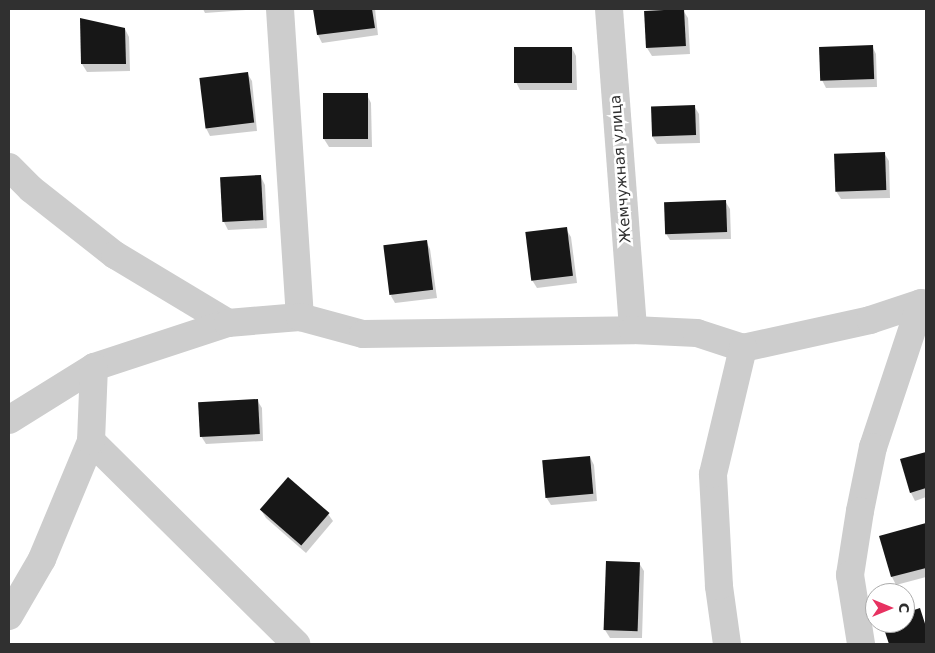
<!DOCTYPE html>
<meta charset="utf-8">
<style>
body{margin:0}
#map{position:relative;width:935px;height:653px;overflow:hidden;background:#fff;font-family:"DejaVu Sans",sans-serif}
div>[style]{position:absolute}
.shadow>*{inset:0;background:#0003}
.building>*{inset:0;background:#171717;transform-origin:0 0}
.street>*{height:28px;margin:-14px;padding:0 14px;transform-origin:14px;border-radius:14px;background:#cdcdcd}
span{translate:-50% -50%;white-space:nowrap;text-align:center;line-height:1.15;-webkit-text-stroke:5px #fff;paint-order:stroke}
.street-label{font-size:15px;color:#303030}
.frame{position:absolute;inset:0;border:10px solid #303030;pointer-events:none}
.north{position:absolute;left:865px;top:583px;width:50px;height:50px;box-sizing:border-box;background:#fff;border:1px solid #acacac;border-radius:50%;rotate:90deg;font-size:14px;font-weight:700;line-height:20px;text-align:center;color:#303030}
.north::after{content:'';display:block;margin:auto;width:18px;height:22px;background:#e73261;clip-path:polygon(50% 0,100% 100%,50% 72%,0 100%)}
</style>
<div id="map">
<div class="shadow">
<div style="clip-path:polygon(203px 9px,246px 9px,246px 10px,205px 13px)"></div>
<div style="clip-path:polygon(315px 9px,375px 9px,378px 35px,322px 43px,318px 35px)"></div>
<div style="clip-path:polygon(683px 10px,688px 18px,690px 54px,652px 56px,647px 48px)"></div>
<div style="clip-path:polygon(81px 20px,125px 29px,129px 37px,130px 71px,87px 72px,82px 64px)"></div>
<div style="clip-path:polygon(872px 46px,876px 54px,877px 87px,826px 88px,822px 80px)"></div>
<div style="clip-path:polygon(572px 48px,576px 56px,577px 90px,520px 90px,516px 82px)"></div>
<div style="clip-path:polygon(247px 73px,252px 81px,257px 131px,210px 136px,206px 128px)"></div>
<div style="clip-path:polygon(324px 95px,367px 95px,371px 103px,372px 147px,329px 147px,324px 139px)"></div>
<div style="clip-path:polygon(694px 106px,699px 114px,700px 143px,657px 144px,652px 136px)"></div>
<div style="clip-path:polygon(884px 153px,889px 161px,890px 198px,841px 199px,836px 191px)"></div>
<div style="clip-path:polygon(261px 177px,265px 185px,267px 228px,228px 230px,224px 222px)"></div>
<div style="clip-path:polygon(725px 201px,730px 209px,731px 239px,670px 240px,665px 232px)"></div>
<div style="clip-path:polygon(566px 229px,571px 237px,577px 283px,537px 288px,532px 280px)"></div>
<div style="clip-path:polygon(426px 241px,430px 249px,437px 298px,395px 303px,391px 296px)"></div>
<div style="clip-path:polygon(257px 400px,262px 408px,263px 441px,206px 444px,201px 436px)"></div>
<div style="clip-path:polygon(926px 453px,926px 497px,915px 501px,911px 493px,902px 460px)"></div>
<div style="clip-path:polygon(590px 457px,594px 465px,597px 501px,551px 505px,546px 497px)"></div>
<div style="clip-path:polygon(261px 510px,328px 514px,333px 521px,306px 553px,266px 518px)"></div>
<div style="clip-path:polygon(926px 524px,926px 577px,896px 585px,892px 577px,881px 536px)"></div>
<div style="clip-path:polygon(639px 563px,644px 571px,642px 638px,610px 638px,605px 630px)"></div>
<div style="clip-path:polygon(919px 610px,926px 625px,926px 644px,890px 644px,883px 623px,905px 623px,905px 615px)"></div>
</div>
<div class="building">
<div style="clip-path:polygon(313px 9px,372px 9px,375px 28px,317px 35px)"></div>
<div style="left:684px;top:9px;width:37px;height:40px;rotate:87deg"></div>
<div style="clip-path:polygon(80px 18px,125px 28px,126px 64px,81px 64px)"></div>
<div style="left:873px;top:45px;width:34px;height:54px;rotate:88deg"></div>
<div style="left:514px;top:47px;width:58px;height:36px"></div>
<div style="left:248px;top:72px;width:51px;height:49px;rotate:83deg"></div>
<div style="left:368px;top:93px;width:46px;height:45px;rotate:90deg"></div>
<div style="left:695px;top:105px;width:30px;height:44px;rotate:88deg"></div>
<div style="left:885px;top:152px;width:38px;height:51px;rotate:88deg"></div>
<div style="left:261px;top:175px;width:45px;height:41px;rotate:87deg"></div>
<div style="left:726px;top:200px;width:32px;height:62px;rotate:88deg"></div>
<div style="left:567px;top:227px;width:49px;height:42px;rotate:83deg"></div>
<div style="left:427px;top:240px;width:50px;height:44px;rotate:83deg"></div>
<div style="left:258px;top:399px;width:35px;height:60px;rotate:87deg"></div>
<div style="clip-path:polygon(926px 452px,926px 488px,910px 493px,900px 459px)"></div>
<div style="left:590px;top:456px;width:38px;height:48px;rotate:85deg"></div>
<div style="left:288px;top:477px;width:55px;height:43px;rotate:41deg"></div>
<div style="clip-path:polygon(926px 523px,926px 568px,891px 577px,879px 536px)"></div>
<div style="left:606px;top:561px;width:34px;height:69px;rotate:2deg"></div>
<div style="clip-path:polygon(920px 608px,926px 627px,926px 644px,889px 644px,882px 623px,905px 623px,905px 613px)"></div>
</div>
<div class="street">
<div style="left:280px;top:9px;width:309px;rotate:86.3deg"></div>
<div style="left:609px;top:9px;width:322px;rotate:85.7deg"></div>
<div style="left:9px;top:167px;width:31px;rotate:45deg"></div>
<div style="left:31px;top:189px;width:107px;rotate:38.2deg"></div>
<div style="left:115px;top:255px;width:132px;rotate:31deg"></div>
<div style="left:9px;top:420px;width:100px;rotate:-31.9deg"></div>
<div style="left:94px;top:367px;width:141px;rotate:-18.2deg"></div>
<div style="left:228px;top:323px;width:72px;rotate:-4.8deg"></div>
<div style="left:300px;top:317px;width:65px;rotate:15.1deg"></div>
<div style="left:363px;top:334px;width:270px;rotate:-0.8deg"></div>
<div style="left:633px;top:330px;width:64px;rotate:2.7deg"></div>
<div style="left:697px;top:333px;width:48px;rotate:18.1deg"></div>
<div style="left:743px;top:348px;width:130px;rotate:-12.4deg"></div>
<div style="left:870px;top:320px;width:54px;rotate:-18.4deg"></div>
<div style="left:921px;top:303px;width:152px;rotate:108.4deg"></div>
<div style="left:873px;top:447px;width:65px;rotate:101.5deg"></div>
<div style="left:860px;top:511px;width:65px;rotate:98.9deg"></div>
<div style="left:850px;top:575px;width:70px;rotate:80.9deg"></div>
<div style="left:91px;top:441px;width:289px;rotate:44.7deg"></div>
<div style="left:9px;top:616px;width:66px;rotate:-59.9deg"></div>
<div style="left:42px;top:559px;width:128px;rotate:-67.4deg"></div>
<div style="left:91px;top:441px;width:74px;rotate:-87.7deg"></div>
<div style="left:727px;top:644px;width:59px;rotate:-97.9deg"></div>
<div style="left:719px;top:586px;width:112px;rotate:-93.1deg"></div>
<div style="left:713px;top:474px;width:130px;rotate:-76.6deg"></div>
</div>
<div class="street-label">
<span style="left:621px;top:169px;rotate:-94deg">Жемчужная улица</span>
</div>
<div class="frame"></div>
<div class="north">С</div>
</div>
